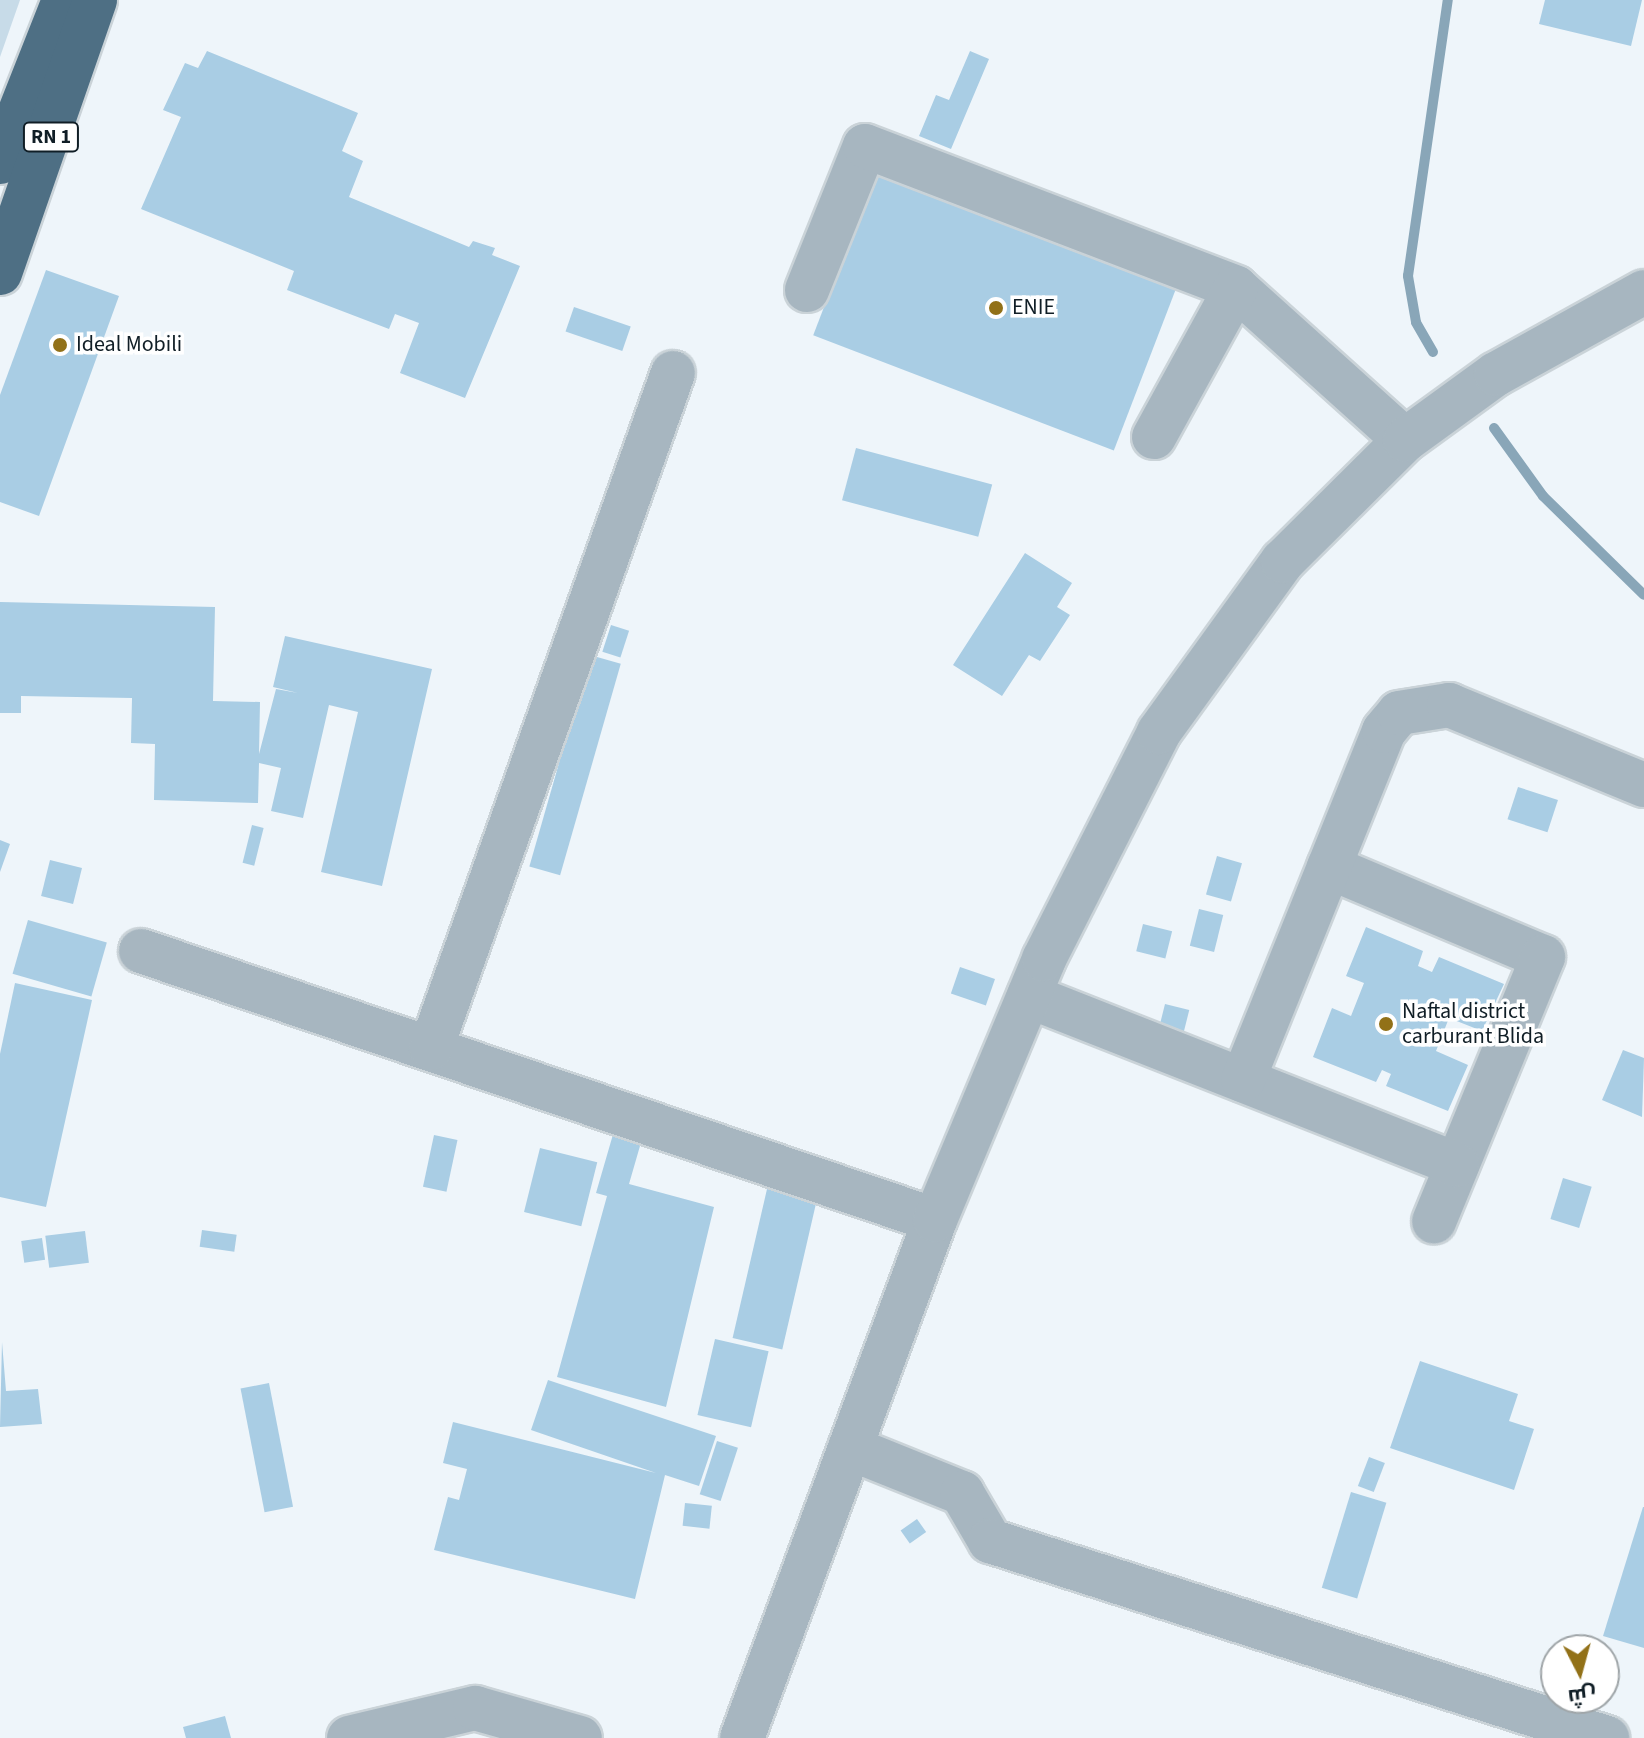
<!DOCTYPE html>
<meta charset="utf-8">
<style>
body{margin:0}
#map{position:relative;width:1644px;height:1738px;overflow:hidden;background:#eef5fa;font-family:"Source Sans 3",Cairo,sans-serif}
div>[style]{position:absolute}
.green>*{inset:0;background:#c7dbe8}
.stream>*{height:10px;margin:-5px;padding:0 5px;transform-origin:5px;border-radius:5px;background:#89a6b8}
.building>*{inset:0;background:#a9cde4;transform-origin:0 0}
.roads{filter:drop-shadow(2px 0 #cad3d8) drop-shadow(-2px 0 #cad3d8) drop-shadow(0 2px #cad3d8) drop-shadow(0 -2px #cad3d8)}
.minor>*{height:44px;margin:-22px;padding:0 22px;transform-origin:22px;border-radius:22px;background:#a7b6c0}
.highway>*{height:44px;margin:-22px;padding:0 22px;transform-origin:22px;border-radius:22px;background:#4e6f84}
.dots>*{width:22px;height:22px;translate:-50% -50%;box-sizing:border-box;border:4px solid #fff;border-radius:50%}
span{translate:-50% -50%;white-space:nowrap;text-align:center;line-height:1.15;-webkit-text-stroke:7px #fff;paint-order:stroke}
.shield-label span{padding:2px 6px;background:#fff;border:2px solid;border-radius:6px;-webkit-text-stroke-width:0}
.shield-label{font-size:20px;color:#101e26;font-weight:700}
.poi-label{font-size:22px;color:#101e26}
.left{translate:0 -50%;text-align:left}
.north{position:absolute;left:1540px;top:1634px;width:80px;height:80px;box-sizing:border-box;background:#fff;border:2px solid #9fa5a8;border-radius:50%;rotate:174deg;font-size:22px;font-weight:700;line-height:32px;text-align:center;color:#101e26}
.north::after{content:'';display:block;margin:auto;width:28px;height:36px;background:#927118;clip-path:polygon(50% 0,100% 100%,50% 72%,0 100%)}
</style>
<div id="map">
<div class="green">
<div style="clip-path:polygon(0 0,20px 0,0 57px)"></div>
</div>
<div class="stream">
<div style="left:1433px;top:352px;width:34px;rotate:-120deg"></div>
<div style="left:1416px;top:322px;width:47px;rotate:-99.9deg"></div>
<div style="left:1408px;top:276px;width:279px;rotate:-81.8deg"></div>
<div style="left:1494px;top:428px;width:84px;rotate:54.2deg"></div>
<div style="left:1543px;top:496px;width:141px;rotate:44.4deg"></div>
</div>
<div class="building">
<div style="clip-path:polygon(1545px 0,1642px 0,1631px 46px,1539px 24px)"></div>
<div style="clip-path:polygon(207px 51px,358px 113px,342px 151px,363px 161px,349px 197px,469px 247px,473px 241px,495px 248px,492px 255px,520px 266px,465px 398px,400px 373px,419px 323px,395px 314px,389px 329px,287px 290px,294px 271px,141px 209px,181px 117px,163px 110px,185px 63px,198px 68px)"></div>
<div style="clip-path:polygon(970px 51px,989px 59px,951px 149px,919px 136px,936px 95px,949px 100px)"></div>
<div style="left:877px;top:169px;width:322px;height:178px;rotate:21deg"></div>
<div style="clip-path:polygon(46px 270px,119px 296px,39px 516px,0 502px,0 395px)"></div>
<div style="left:574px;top:307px;width:60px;height:26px;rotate:19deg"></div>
<div style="left:856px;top:448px;width:141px;height:54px;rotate:15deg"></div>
<div style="clip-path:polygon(1025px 553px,1072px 583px,1057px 607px,1070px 615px,1040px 661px,1029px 655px,1002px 696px,953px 665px)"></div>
<div style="clip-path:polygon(0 602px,215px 607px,213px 701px,260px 702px,259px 754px,276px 689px,298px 693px,273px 687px,285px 636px,432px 669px,382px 886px,321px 872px,358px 712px,329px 705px,303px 818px,271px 811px,281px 768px,259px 763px,258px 803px,154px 800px,155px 744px,131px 743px,132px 698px,21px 696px,21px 713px,0 713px)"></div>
<div style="left:611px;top:625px;width:19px;height:28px;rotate:18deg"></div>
<div style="left:590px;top:655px;width:32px;height:220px;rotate:16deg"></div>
<div style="left:1518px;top:787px;width:42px;height:34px;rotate:18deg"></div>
<div style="left:252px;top:825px;width:12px;height:39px;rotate:14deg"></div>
<div style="clip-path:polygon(0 840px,10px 844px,0 872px)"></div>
<div style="left:1217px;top:856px;width:26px;height:40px;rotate:16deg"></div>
<div style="left:50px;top:860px;width:33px;height:37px;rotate:14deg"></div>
<div style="left:1199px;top:909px;width:25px;height:38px;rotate:14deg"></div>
<div style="left:28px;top:920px;width:82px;height:56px;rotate:16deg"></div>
<div style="left:1143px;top:924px;width:30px;height:28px;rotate:14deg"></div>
<div style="clip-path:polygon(1366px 927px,1423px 951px,1418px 966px,1432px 972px,1439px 957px,1504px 984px,1482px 1031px,1449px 1018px,1436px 1051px,1468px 1065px,1448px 1111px,1386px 1086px,1391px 1074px,1382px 1070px,1376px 1082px,1313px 1057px,1332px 1008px,1351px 1016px,1364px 983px,1346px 976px)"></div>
<div style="left:960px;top:967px;width:37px;height:28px;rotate:19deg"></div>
<div style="clip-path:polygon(15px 983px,92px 1000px,46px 1207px,0 1197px,0 1054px)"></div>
<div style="left:1165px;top:1004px;width:25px;height:25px;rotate:14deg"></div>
<div style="clip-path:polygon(1623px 1050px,1644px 1058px,1642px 1117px,1602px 1100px)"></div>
<div style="clip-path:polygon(614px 1131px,642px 1139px,629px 1184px,714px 1207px,666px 1407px,557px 1377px,607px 1196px,596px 1193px)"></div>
<div style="left:434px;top:1135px;width:24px;height:53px;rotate:12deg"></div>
<div style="left:540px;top:1148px;width:59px;height:66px;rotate:14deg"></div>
<div style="left:1563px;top:1178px;width:30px;height:43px;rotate:17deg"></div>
<div style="left:767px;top:1189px;width:51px;height:153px;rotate:13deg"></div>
<div style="left:202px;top:1230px;width:35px;height:17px;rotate:8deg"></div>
<div style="left:85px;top:1231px;width:32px;height:40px;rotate:83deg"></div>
<div style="left:42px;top:1238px;width:22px;height:21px;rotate:82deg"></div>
<div style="left:715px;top:1339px;width:55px;height:78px;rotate:13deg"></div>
<div style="clip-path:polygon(2px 1342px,6px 1391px,38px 1389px,42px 1424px,0 1427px)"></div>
<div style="clip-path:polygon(1420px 1361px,1518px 1394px,1509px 1421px,1534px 1429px,1514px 1490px,1390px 1448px)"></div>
<div style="clip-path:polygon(548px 1380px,716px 1436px,699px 1486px,665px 1475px,635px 1599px,434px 1550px,448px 1497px,459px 1500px,467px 1469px,443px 1463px,453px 1422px,656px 1473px,531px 1430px)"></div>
<div style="left:269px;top:1383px;width:126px;height:29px;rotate:79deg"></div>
<div style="left:717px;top:1441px;width:22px;height:56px;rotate:18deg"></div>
<div style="left:1369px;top:1457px;width:17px;height:31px;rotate:21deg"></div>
<div style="left:1351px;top:1492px;width:37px;height:100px;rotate:17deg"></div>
<div style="left:685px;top:1503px;width:27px;height:23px;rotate:6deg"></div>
<div style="clip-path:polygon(1643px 1507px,1644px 1507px,1644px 1648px,1603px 1636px)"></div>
<div style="left:917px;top:1519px;width:16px;height:20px;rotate:55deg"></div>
<div style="clip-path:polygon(225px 1716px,231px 1738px,186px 1738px,183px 1727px)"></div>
</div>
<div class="roads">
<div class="minor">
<div style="left:807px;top:290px;width:155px;rotate:-68.1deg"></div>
<div style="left:865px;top:146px;width:397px;rotate:20.9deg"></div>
<div style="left:1236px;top:288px;width:227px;rotate:42deg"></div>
<div style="left:1154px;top:437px;width:170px;rotate:-61.2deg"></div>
<div style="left:1329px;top:867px;width:232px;rotate:22.8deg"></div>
<div style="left:1543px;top:957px;width:286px;rotate:112.4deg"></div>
<div style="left:141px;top:951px;width:838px;rotate:18.72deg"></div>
<div style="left:1029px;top:996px;width:460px;rotate:21.5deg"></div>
<div style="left:431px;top:1048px;width:717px;rotate:-70.28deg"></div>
<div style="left:1243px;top:1080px;width:376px;rotate:-68deg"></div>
<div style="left:1384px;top:731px;width:23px;rotate:-50deg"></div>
<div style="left:1399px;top:713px;width:51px;rotate:-9.1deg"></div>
<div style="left:1449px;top:705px;width:211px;rotate:22.3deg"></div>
<div style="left:850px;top:1448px;width:121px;rotate:21.9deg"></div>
<div style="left:962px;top:1493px;width:56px;rotate:59.7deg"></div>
<div style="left:990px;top:1541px;width:648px;rotate:17.71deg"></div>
<div style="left:349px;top:1738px;width:130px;rotate:-13.4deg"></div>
<div style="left:475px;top:1708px;width:109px;rotate:15.9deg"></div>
<div style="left:742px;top:1738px;width:553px;rotate:-69.57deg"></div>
<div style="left:935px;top:1220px;width:283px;rotate:-67.3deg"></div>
<div style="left:1044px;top:959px;width:254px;rotate:-63.1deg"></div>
<div style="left:1159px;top:732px;width:211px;rotate:-54.1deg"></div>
<div style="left:1283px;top:561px;width:172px;rotate:-44.8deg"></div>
<div style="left:1405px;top:440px;width:112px;rotate:-36deg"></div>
<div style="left:1496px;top:374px;width:169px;rotate:-29deg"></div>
</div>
<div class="highway">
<div style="left:0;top:162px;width:174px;rotate:-68.4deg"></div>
<div style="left:0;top:273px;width:289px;rotate:-70.8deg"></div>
</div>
</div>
<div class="dots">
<div style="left:996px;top:308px;background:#927118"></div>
<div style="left:60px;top:345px;background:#927118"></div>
<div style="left:1386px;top:1024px;background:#927118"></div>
</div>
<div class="shield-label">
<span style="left:51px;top:137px">RN 1</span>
</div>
<div class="poi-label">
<span class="left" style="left:1012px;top:308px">ENIE</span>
<span class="left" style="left:76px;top:345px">Ideal Mobili</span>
<span class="left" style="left:1402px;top:1024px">Naftal district<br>carburant Blida</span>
</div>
<div class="north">ش</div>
</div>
